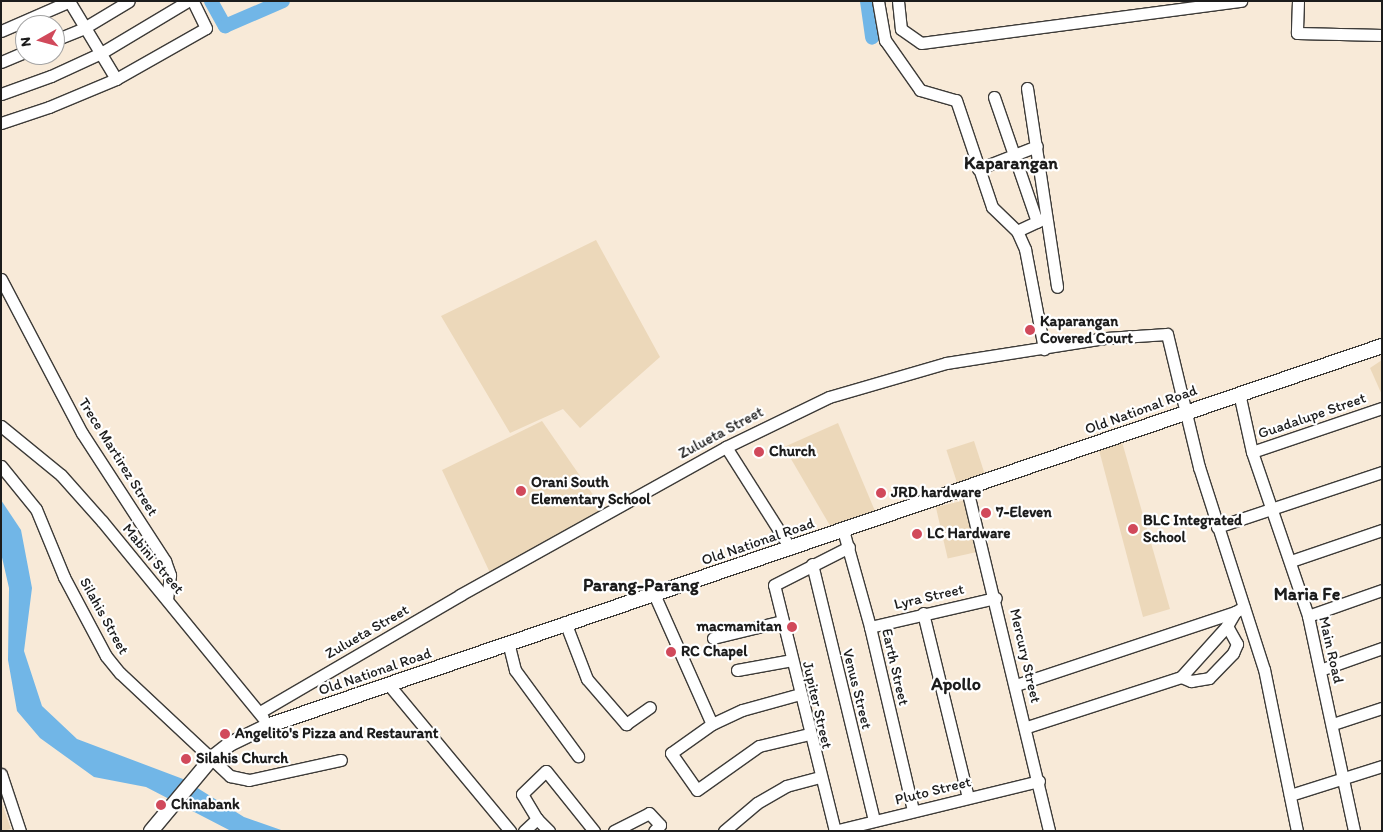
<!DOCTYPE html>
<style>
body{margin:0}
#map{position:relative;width:1383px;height:832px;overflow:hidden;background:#f8ead8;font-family:Itim,sans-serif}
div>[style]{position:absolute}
.built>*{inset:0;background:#ecd8ba;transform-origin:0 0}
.water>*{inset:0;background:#71b6e7}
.river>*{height:14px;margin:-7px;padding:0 7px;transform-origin:7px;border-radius:7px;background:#71b6e7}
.roads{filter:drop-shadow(1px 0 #3d3b38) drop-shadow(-1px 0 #3d3b38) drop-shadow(0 1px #3d3b38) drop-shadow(0 -1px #3d3b38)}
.minor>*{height:11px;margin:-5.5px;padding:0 5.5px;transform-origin:5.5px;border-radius:5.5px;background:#fff}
.major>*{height:14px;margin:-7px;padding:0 7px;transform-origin:7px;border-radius:7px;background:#fff}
.dots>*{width:14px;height:14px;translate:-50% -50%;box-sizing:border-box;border:2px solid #fff;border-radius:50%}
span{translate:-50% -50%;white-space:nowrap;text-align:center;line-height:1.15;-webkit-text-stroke:4.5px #fff;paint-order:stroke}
.poi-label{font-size:15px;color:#1c1c1c;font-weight:700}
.left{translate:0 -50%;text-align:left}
.right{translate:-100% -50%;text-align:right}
.street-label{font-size:15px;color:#1c1c1c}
.quarter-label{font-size:18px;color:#1c1c1c;font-weight:700}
.frame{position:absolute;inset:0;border:2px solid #1c1c1c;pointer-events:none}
.north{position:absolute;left:15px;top:15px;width:50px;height:50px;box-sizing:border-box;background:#fff;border:1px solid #a4a4a4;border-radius:50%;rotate:263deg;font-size:14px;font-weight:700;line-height:20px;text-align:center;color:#1c1c1c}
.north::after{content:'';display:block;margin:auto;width:18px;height:22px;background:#d1495b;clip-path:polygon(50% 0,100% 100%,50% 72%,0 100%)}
</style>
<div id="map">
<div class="built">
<div style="clip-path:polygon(596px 240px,660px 357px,580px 428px,563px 409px,510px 433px,441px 316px)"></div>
<div style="clip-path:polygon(1382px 360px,1382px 395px,1370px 368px)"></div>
<div style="clip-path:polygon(542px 421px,605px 512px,491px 575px,442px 470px)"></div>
<div style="clip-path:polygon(838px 423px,875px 511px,832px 529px,784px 447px)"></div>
<div style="left:974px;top:441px;width:35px;height:29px;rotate:72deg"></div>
<div style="clip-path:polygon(1122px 442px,1170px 609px,1143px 617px,1099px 450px)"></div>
<div style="left:966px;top:500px;width:53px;height:31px;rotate:77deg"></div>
<div style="clip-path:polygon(1px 801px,11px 829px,3px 831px,1px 831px)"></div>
</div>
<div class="water">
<div style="clip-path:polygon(1px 500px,21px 530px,32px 588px,24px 651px,42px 706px,77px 739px,183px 779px,244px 817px,284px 831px,231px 831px,146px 787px,94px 777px,40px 738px,17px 711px,8px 660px,9px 588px,1px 553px)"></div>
</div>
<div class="river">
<div style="left:211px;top:1px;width:29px;rotate:61deg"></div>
<div style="left:225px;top:26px;width:63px;rotate:-23.3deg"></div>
<div style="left:867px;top:1px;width:37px;rotate:82deg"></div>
</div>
<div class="roads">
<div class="minor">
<div style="left:69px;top:1px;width:91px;rotate:58.9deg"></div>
<div style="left:878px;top:1px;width:40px;rotate:80deg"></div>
<div style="left:885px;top:40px;width:61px;rotate:55deg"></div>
<div style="left:920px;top:90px;width:37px;rotate:16deg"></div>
<div style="left:956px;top:100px;width:113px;rotate:71.4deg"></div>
<div style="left:992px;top:207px;width:35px;rotate:44deg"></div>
<div style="left:1017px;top:231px;width:20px;rotate:66deg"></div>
<div style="left:1025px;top:249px;width:102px;rotate:79.2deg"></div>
<div style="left:898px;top:1px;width:28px;rotate:84deg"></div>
<div style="left:901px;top:29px;width:24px;rotate:35deg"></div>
<div style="left:921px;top:43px;width:323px;rotate:-7.5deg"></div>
<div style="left:1298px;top:1px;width:32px;rotate:92deg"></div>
<div style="left:1297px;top:33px;width:85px;rotate:1.3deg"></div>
<div style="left:1px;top:31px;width:75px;rotate:-23.5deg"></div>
<div style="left:55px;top:40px;width:31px;rotate:-22deg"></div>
<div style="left:84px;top:28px;width:52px;rotate:-31deg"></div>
<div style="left:1px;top:62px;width:26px;rotate:-23deg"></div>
<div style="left:1027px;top:88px;width:201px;rotate:81.4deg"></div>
<div style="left:1px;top:94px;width:53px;rotate:-19.8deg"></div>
<div style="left:51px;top:76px;width:55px;rotate:-24.7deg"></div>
<div style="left:101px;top:53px;width:101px;rotate:-30.9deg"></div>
<div style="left:994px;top:97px;width:132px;rotate:71deg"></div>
<div style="left:1px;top:123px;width:51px;rotate:-18.4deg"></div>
<div style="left:49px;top:107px;width:73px;rotate:-22.7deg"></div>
<div style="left:116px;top:79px;width:103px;rotate:-29.5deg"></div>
<div style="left:206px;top:28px;width:30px;rotate:-116deg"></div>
<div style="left:978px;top:169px;width:63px;rotate:-21.3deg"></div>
<div style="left:1017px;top:231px;width:29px;rotate:-25deg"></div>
<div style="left:1px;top:279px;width:174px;rotate:62.3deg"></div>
<div style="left:82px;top:433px;width:153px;rotate:57deg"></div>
<div style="left:165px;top:561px;width:15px;rotate:70deg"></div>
<div style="left:170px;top:575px;width:24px;rotate:97deg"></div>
<div style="left:1239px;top:393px;width:60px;rotate:77.6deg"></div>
<div style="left:1252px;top:452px;width:173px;rotate:71.1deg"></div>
<div style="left:1308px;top:616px;width:220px;rotate:77.9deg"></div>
<div style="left:1px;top:426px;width:77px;rotate:39.2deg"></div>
<div style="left:61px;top:475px;width:62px;rotate:48.3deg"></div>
<div style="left:102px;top:521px;width:254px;rotate:50.7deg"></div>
<div style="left:726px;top:447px;width:120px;rotate:57.6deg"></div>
<div style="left:1252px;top:452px;width:137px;rotate:-18.7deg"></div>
<div style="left:1px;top:466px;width:55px;rotate:50.9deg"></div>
<div style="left:36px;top:509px;width:74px;rotate:67.6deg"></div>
<div style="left:64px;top:577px;width:89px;rotate:62deg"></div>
<div style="left:106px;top:656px;width:22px;rotate:51deg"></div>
<div style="left:120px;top:673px;width:151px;rotate:43.1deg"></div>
<div style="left:230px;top:776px;width:19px;rotate:12deg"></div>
<div style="left:249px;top:780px;width:94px;rotate:-12.3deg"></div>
<div style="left:967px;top:489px;width:352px;rotate:76.5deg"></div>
<div style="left:1217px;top:527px;width:174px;rotate:-18.4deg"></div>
<div style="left:843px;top:530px;width:101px;rotate:74.4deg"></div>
<div style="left:870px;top:627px;width:189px;rotate:76.8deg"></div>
<div style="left:1291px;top:561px;width:96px;rotate:-18.8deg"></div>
<div style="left:812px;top:564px;width:264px;rotate:76.4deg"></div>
<div style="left:654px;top:594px;width:142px;rotate:66deg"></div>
<div style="left:923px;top:613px;width:189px;rotate:76.3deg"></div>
<div style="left:1308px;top:616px;width:78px;rotate:-19.4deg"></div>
<div style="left:565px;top:622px;width:61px;rotate:68.9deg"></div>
<div style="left:587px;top:679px;width:60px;rotate:49.1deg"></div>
<div style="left:626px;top:724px;width:29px;rotate:-35deg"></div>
<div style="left:870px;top:627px;width:129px;rotate:-13deg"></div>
<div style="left:713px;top:638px;width:71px;rotate:-13.8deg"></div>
<div style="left:508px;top:642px;width:29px;rotate:76deg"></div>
<div style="left:515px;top:670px;width:107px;rotate:53.8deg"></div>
<div style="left:737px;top:670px;width:56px;rotate:-10.3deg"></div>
<div style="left:1320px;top:670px;width:66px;rotate:-19.5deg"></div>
<div style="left:1181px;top:677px;width:11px;rotate:22deg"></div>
<div style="left:1191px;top:681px;width:18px;rotate:-9deg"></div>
<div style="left:1209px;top:678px;width:35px;rotate:-46deg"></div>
<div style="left:1233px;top:653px;width:10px;rotate:-66deg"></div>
<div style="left:1237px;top:644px;width:21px;rotate:-119deg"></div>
<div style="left:389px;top:685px;width:190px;rotate:50.3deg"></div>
<div style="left:1016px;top:685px;width:231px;rotate:-18.4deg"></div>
<div style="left:800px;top:694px;width:60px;rotate:164.6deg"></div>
<div style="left:742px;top:710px;width:33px;rotate:155deg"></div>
<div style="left:712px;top:724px;width:50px;rotate:144.7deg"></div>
<div style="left:671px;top:753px;width:45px;rotate:54.9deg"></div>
<div style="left:697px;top:790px;width:76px;rotate:-35.4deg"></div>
<div style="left:759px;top:746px;width:51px;rotate:-13.5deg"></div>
<div style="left:260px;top:712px;width:232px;rotate:-30.3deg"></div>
<div style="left:460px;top:595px;width:304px;rotate:-29.1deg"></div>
<div style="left:726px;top:447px;width:114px;rotate:-25.9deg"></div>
<div style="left:829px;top:397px;width:122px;rotate:-16.2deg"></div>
<div style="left:946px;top:363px;width:162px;rotate:-8.9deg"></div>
<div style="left:1106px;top:338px;width:61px;rotate:-3.8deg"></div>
<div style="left:1167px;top:334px;width:137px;rotate:76.5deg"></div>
<div style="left:1199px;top:467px;width:212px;rotate:72.2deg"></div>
<div style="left:1264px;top:669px;width:165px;rotate:78.5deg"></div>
<div style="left:1333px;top:724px;width:52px;rotate:-18.1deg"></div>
<div style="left:1027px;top:727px;width:162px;rotate:-18deg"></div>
<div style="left:1181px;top:677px;width:69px;rotate:-48deg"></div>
<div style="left:1227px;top:626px;width:16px;rotate:-60deg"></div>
<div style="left:1235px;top:612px;width:10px;rotate:-29deg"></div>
<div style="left:1px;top:774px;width:60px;rotate:71.6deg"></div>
<div style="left:1290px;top:795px;width:96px;rotate:-17.5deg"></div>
<div style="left:524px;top:831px;width:18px;rotate:-43deg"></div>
<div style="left:549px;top:831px;width:17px;rotate:-135deg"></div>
<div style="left:537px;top:819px;width:29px;rotate:-121deg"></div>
<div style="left:522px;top:794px;width:33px;rotate:-44deg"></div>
<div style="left:546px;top:771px;width:77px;rotate:51.3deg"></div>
<div style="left:614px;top:831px;width:39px;rotate:-27deg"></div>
<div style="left:649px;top:813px;width:16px;rotate:47deg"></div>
<div style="left:660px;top:825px;width:8px;rotate:135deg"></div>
<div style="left:724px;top:831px;width:43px;rotate:-40.3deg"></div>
<div style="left:757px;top:803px;width:34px;rotate:-30deg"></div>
<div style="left:786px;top:786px;width:34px;rotate:-15deg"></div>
<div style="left:834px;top:831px;width:211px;rotate:-13.7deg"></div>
<div style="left:835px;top:831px;width:253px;rotate:-103.9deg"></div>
<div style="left:774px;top:585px;width:84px;rotate:-26.9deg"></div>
</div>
<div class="major">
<div style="left:151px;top:831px;width:95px;rotate:-50.1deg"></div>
<div style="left:212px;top:758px;width:23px;rotate:-38deg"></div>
<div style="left:230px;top:744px;width:41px;rotate:-25.9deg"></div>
<div style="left:267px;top:726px;width:1178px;rotate:-18.82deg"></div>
</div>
</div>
<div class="dots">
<div style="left:1030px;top:330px;background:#d1495b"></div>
<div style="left:759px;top:452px;background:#d1495b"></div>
<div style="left:521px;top:491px;background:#d1495b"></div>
<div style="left:881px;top:493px;background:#d1495b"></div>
<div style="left:986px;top:513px;background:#d1495b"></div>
<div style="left:1133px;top:529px;background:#d1495b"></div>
<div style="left:917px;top:534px;background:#d1495b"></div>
<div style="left:792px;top:627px;background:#d1495b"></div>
<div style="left:671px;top:652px;background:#d1495b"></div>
<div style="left:225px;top:734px;background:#d1495b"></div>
<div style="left:186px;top:759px;background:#d1495b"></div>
<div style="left:161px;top:805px;background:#d1495b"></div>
</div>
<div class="poi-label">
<span class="left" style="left:1040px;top:330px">Kaparangan<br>Covered Court</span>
<span class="left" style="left:769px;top:452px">Church</span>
<span class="left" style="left:531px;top:491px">Orani South<br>Elementary School</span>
<span class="left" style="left:891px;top:493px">JRD hardware</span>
<span class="left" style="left:996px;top:513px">7-Eleven</span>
<span class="left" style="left:1143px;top:529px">BLC Integrated<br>School</span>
<span class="left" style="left:927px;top:534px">LC Hardware</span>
<span class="right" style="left:782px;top:627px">macmamitan</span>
<span class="left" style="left:681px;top:652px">RC Chapel</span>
<span class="left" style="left:235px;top:734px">Angelito's Pizza and Restaurant</span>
<span class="left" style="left:196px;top:759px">Silahis Church</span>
<span class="left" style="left:171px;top:805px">Chinabank</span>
</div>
<div class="street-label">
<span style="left:1141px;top:410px;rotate:-20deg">Old National Road</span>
<span style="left:1312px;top:416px;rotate:-19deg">Guadalupe Street</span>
<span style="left:721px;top:433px;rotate:-28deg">Zulueta Street</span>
<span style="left:118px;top:457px;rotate:58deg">Trece Martirez Street</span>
<span style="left:758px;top:542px;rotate:-19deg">Old National Road</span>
<span style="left:153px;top:559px;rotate:50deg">Mabini Street</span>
<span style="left:929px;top:597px;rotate:-13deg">Lyra Street</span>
<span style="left:104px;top:616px;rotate:61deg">Silahis Street</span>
<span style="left:367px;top:632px;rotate:-30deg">Zulueta Street</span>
<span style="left:1331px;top:650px;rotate:77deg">Main Road</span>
<span style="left:1025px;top:656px;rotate:77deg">Mercury Street</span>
<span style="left:895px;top:667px;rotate:77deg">Earth Street</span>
<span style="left:375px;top:672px;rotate:-19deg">Old National Road</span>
<span style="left:857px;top:689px;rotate:76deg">Venus Street</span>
<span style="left:817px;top:705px;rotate:77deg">Jupiter Street</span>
<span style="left:933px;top:791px;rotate:-14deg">Pluto Street</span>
</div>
<div class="quarter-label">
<span style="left:1011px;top:163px">Kaparangan</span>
<span style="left:641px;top:585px">Parang-Parang</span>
<span style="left:1307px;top:594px">Maria Fe</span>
<span style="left:956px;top:684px">Apollo</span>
</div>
<div class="frame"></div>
<div class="north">N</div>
</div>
